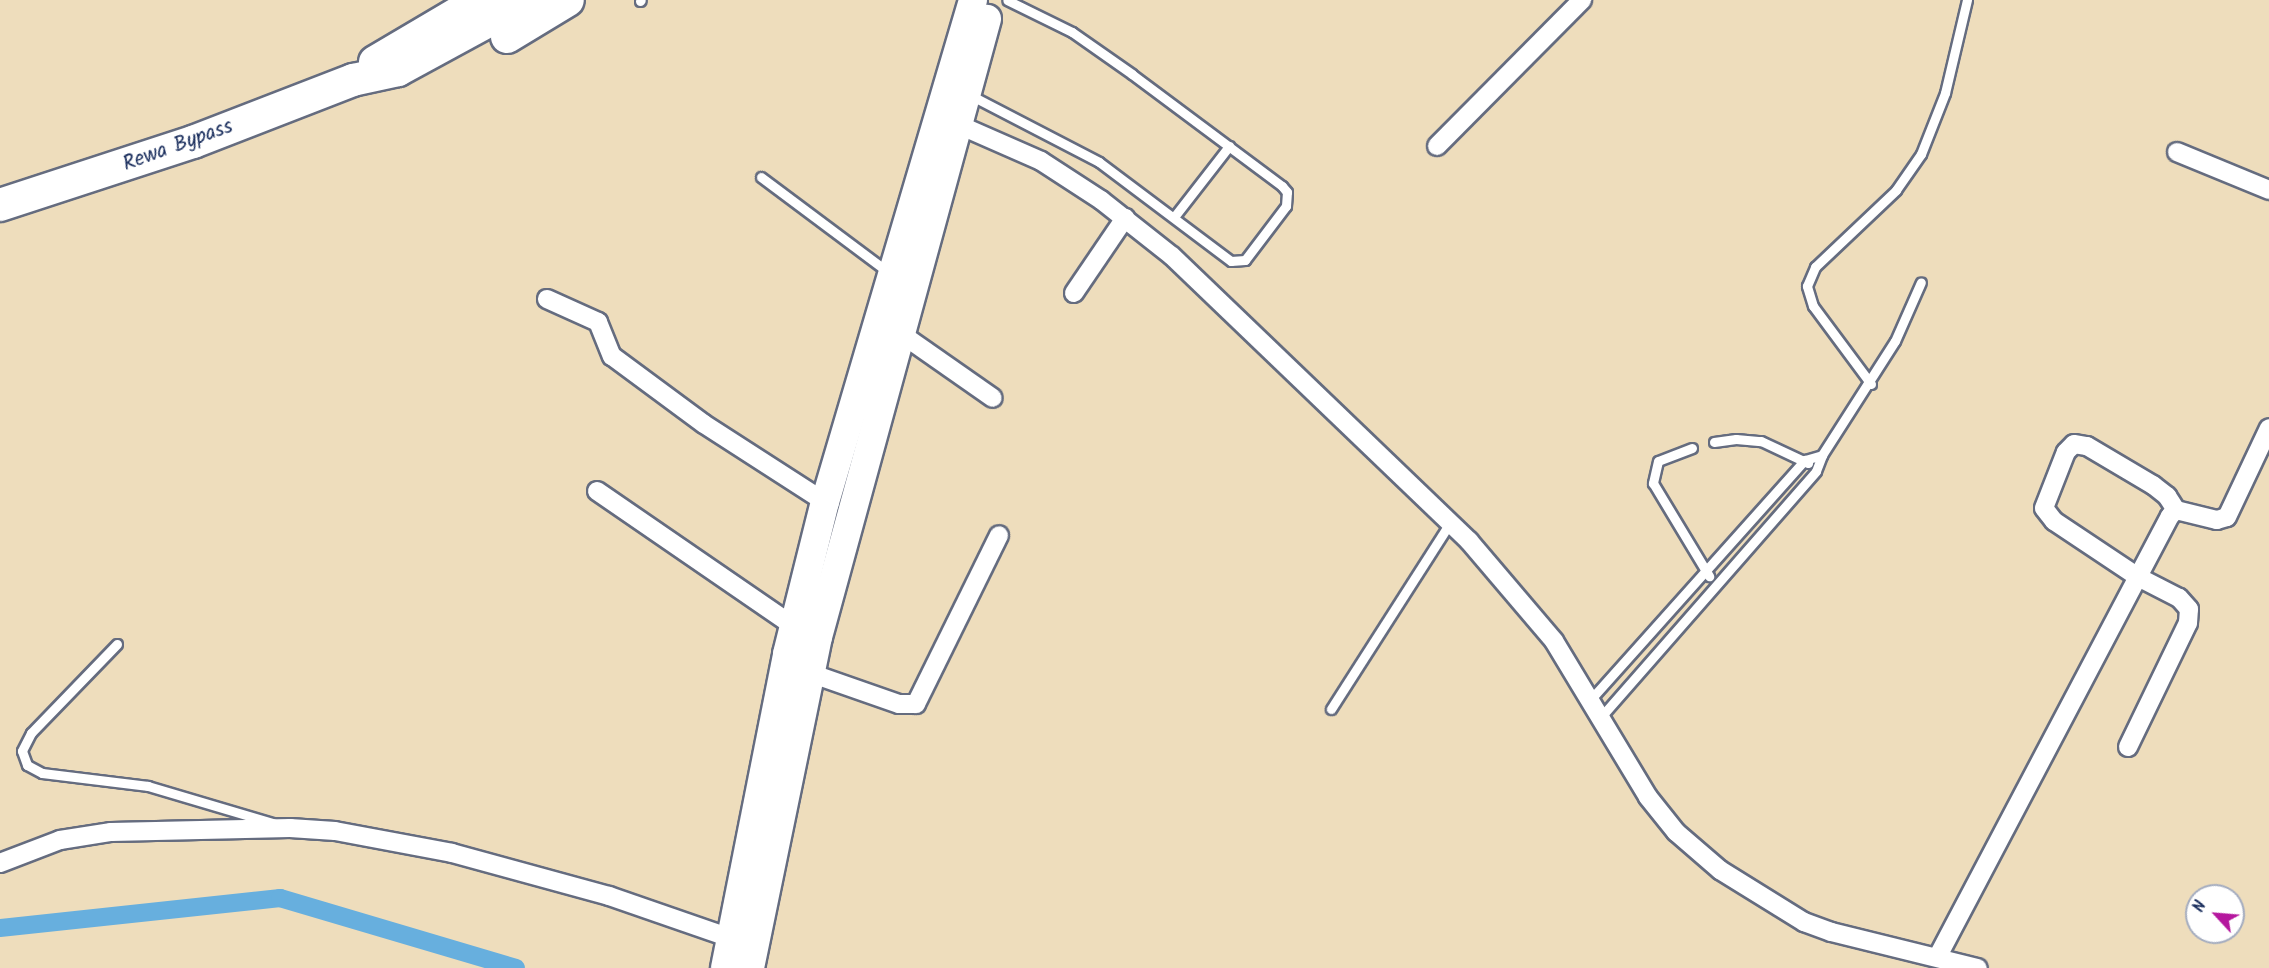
<!DOCTYPE html>
<style>
body{margin:0}
#map{position:relative;width:2269px;height:968px;overflow:hidden;background:#eeddbc;font-family:Kalam,sans-serif}
div>[style]{position:absolute}
.canal>*{height:18px;margin:-9px;padding:0 9px;transform-origin:9px;border-radius:9px;background:#67afde}
.roads{filter:drop-shadow(2px 0 #656c7f) drop-shadow(-2px 0 #656c7f) drop-shadow(0 2px #656c7f) drop-shadow(0 -2px #656c7f)}
.lane>*{height:9px;margin:-4.5px;padding:0 4.5px;transform-origin:4.5px;border-radius:4.5px;background:#fff}
.street>*{height:18px;margin:-9px;padding:0 9px;transform-origin:9px;border-radius:9px;background:#fff}
.primary>*{height:28px;margin:-14px;padding:0 14px;transform-origin:14px;border-radius:14px;background:#fff}
.highway>*{height:32px;margin:-16px;padding:0 16px;transform-origin:16px;border-radius:16px;background:#fff}
span{translate:-50% -50%;white-space:nowrap;text-align:center;line-height:1.15;-webkit-text-stroke:4.5px #fff;paint-order:stroke}
.street-label{font-size:21px;color:#1b2f5e}
.north{position:absolute;left:2185px;top:884px;width:60px;height:60px;box-sizing:border-box;background:#fff;border:2px solid #a4acbf;border-radius:50%;rotate:296deg;font-size:16px;font-weight:700;line-height:24px;text-align:center;color:#1b2f5e}
.north::after{content:'';display:block;margin:auto;width:21px;height:27px;background:#b5179e;clip-path:polygon(50% 0,100% 100%,50% 72%,0 100%)}
</style>
<div id="map">
<div class="canal">
<div style="left:0;top:928px;width:282px;rotate:-6.1deg"></div>
<div style="left:280px;top:898px;width:246px;rotate:16.5deg"></div>
</div>
<div class="roads">
<div class="lane">
<div style="left:640px;top:1px;width:1px;rotate:-45deg"></div>
<div style="left:970px;top:95px;width:145px;rotate:27.4deg"></div>
<div style="left:1099px;top:162px;width:165px;rotate:36.9deg"></div>
<div style="left:1231px;top:261px;width:14px;rotate:-4deg"></div>
<div style="left:1245px;top:260px;width:68px;rotate:-52.8deg"></div>
<div style="left:1286px;top:206px;width:14px;rotate:-86deg"></div>
<div style="left:1287px;top:192px;width:8px;rotate:-130deg"></div>
<div style="left:1282px;top:186px;width:187px;rotate:-143.3deg"></div>
<div style="left:1132px;top:74px;width:73px;rotate:-145deg"></div>
<div style="left:1072px;top:32px;width:72px;rotate:-153.8deg"></div>
<div style="left:761px;top:177px;width:159px;rotate:36.8deg"></div>
<div style="left:1174px;top:217px;width:90px;rotate:-52.2deg"></div>
<div style="left:1871px;top:384px;width:97px;rotate:-126.6deg"></div>
<div style="left:1813px;top:306px;width:21px;rotate:-107deg"></div>
<div style="left:1807px;top:286px;width:21px;rotate:-67deg"></div>
<div style="left:1815px;top:267px;width:112px;rotate:-43.5deg"></div>
<div style="left:1896px;top:190px;width:44px;rotate:-55.2deg"></div>
<div style="left:1921px;top:154px;width:66px;rotate:-68.5deg"></div>
<div style="left:1945px;top:93px;width:96px;rotate:-76.7deg"></div>
<div style="left:1714px;top:442px;width:22px;rotate:-8deg"></div>
<div style="left:1736px;top:439px;width:25px;rotate:5deg"></div>
<div style="left:1761px;top:441px;width:52px;rotate:25.1deg"></div>
<div style="left:1692px;top:448px;width:36px;rotate:159deg"></div>
<div style="left:1658px;top:461px;width:23px;rotate:103deg"></div>
<div style="left:1653px;top:483px;width:109px;rotate:58.9deg"></div>
<div style="left:117px;top:644px;width:124px;rotate:134deg"></div>
<div style="left:31px;top:733px;width:20px;rotate:117deg"></div>
<div style="left:22px;top:751px;width:15px;rotate:70deg"></div>
<div style="left:27px;top:765px;width:17px;rotate:28deg"></div>
<div style="left:42px;top:773px;width:107px;rotate:7deg"></div>
<div style="left:148px;top:786px;width:130px;rotate:16.5deg"></div>
<div style="left:1591px;top:699px;width:321px;rotate:-48.2deg"></div>
<div style="left:1805px;top:460px;width:18px;rotate:-16deg"></div>
<div style="left:1331px;top:709px;width:221px;rotate:-57.4deg"></div>
<div style="left:1600px;top:718px;width:328px;rotate:-48.8deg"></div>
<div style="left:1816px;top:471px;width:17px;rotate:-69deg"></div>
<div style="left:1822px;top:455px;width:135px;rotate:-57.4deg"></div>
<div style="left:1895px;top:341px;width:64px;rotate:-66.2deg"></div>
</div>
<div class="street">
<div style="left:950px;top:121px;width:99px;rotate:23.7deg"></div>
<div style="left:1041px;top:161px;width:72px;rotate:33deg"></div>
<div style="left:1101px;top:200px;width:90px;rotate:38.3deg"></div>
<div style="left:1172px;top:256px;width:412px;rotate:43.8deg"></div>
<div style="left:1469px;top:541px;width:131px;rotate:49.6deg"></div>
<div style="left:1554px;top:641px;width:182px;rotate:58.9deg"></div>
<div style="left:1648px;top:797px;width:45px;rotate:51.3deg"></div>
<div style="left:1676px;top:832px;width:58px;rotate:40.8deg"></div>
<div style="left:1720px;top:870px;width:99px;rotate:31.8deg"></div>
<div style="left:1804px;top:922px;width:29px;rotate:20deg"></div>
<div style="left:1831px;top:932px;width:151px;rotate:13.8deg"></div>
<div style="left:1437px;top:146px;width:206px;rotate:-45.2deg"></div>
<div style="left:2177px;top:152px;width:100px;rotate:22.4deg"></div>
<div style="left:1074px;top:293px;width:91px;rotate:-55.8deg"></div>
<div style="left:547px;top:299px;width:56px;rotate:24.3deg"></div>
<div style="left:598px;top:322px;width:37px;rotate:68deg"></div>
<div style="left:612px;top:356px;width:114px;rotate:36.5deg"></div>
<div style="left:704px;top:424px;width:144px;rotate:32.8deg"></div>
<div style="left:900px;top:333px;width:113px;rotate:35deg"></div>
<div style="left:597px;top:491px;width:249px;rotate:34.5deg"></div>
<div style="left:810px;top:673px;width:94px;rotate:19.2deg"></div>
<div style="left:899px;top:704px;width:17px"></div>
<div style="left:916px;top:704px;width:188px;rotate:-63.8deg"></div>
<div style="left:2128px;top:747px;width:138px;rotate:-64.2deg"></div>
<div style="left:2188px;top:623px;width:14px;rotate:-86deg"></div>
<div style="left:2189px;top:609px;width:15px;rotate:-132deg"></div>
<div style="left:2179px;top:598px;width:46px;rotate:-152.9deg"></div>
<div style="left:2138px;top:577px;width:101px;rotate:-146.3deg"></div>
<div style="left:2054px;top:521px;width:16px;rotate:-128deg"></div>
<div style="left:2044px;top:508px;width:60px;rotate:-68.6deg"></div>
<div style="left:2066px;top:452px;width:11px;rotate:-45deg"></div>
<div style="left:2074px;top:444px;width:13px;rotate:9deg"></div>
<div style="left:2087px;top:446px;width:77px;rotate:30.6deg"></div>
<div style="left:2153px;top:485px;width:18px;rotate:38deg"></div>
<div style="left:2167px;top:496px;width:17px;rotate:57deg"></div>
<div style="left:0;top:863px;width:64px;rotate:-21deg"></div>
<div style="left:60px;top:840px;width:52px;rotate:-8.9deg"></div>
<div style="left:111px;top:832px;width:179px;rotate:-1.3deg"></div>
<div style="left:290px;top:828px;width:45px;rotate:3.8deg"></div>
<div style="left:335px;top:831px;width:119px;rotate:10.6deg"></div>
<div style="left:452px;top:853px;width:163px;rotate:15.3deg"></div>
<div style="left:609px;top:896px;width:128px;rotate:19.1deg"></div>
<div style="left:1938px;top:956px;width:497px;rotate:-62.2deg"></div>
<div style="left:2170px;top:516px;width:8px;rotate:-45deg"></div>
<div style="left:2176px;top:510px;width:42px;rotate:13.7deg"></div>
<div style="left:2217px;top:520px;width:10px;rotate:-17deg"></div>
<div style="left:2227px;top:517px;width:98px;rotate:-64.7deg"></div>
</div>
<div class="primary">
<div style="left:725px;top:968px;width:320px;rotate:-78.8deg"></div>
<div style="left:787px;top:654px;width:157px;rotate:-76deg"></div>
<div style="left:825px;top:502px;width:523px;rotate:-73.57deg"></div>
<div style="left:750px;top:968px;width:338px;rotate:-78.4deg"></div>
<div style="left:818px;top:637px;width:641px;rotate:-74.71deg"></div>
</div>
<div class="highway">
<div style="left:507px;top:37px;width:71px;rotate:-31.2deg"></div>
<div style="left:375px;top:62px;width:122px;rotate:-30.6deg"></div>
<div style="left:0;top:205px;width:203px;rotate:-18.1deg"></div>
<div style="left:193px;top:142px;width:172px;rotate:-21.2deg"></div>
<div style="left:353px;top:80px;width:46px;rotate:-12.5deg"></div>
<div style="left:398px;top:70px;width:147px;rotate:-28.5deg"></div>
</div>
</div>
<div class="street-label">
<span style="left:178px;top:146px;rotate:-20deg">Rewa Bypass</span>
</div>
<div class="north">N</div>
</div>
